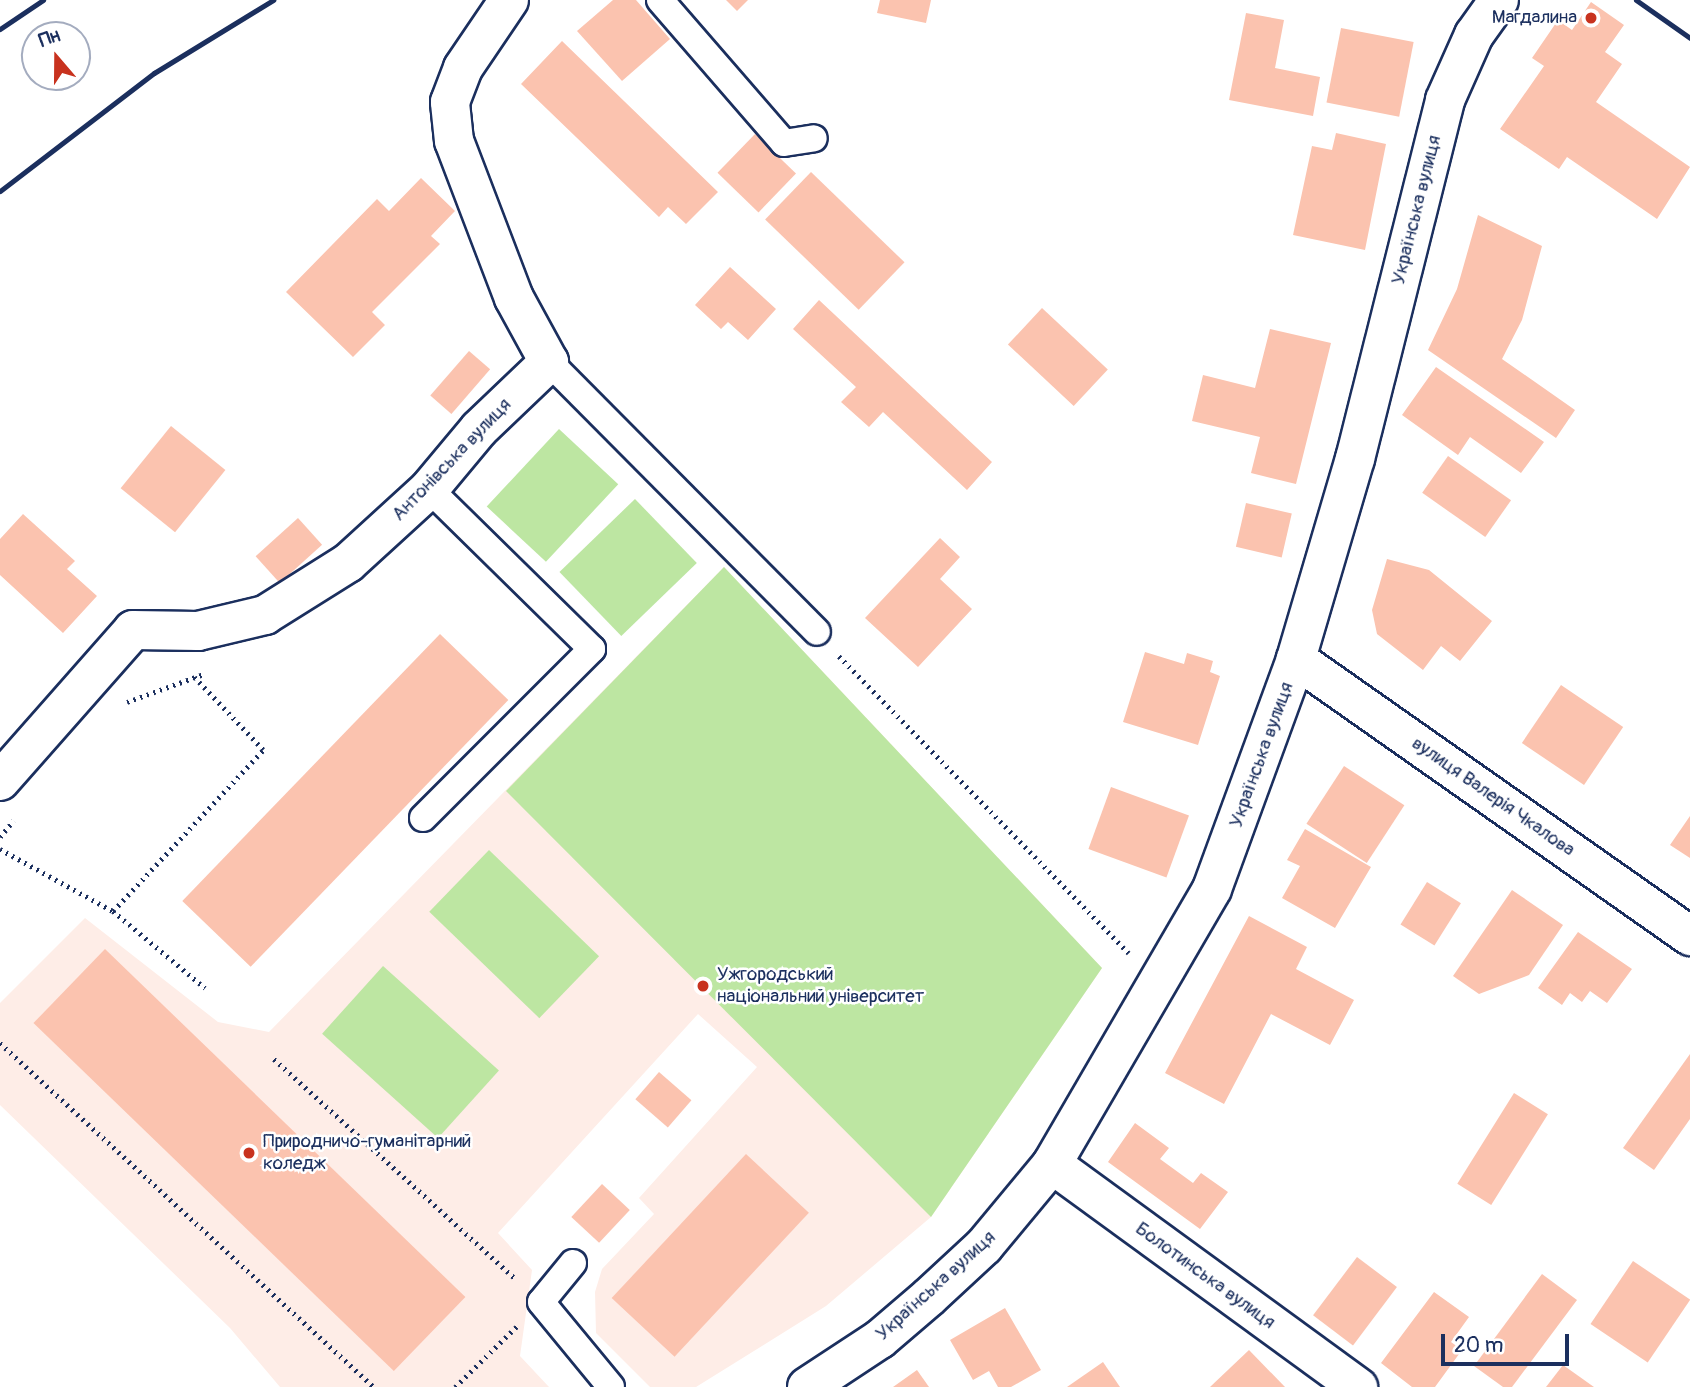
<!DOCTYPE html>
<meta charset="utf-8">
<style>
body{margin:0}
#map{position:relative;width:1690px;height:1387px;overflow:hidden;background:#fff;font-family:Pangolin,sans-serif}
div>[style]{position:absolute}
.built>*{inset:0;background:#feede7}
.green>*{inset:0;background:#bde6a2;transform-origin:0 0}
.building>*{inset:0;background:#fbc3af;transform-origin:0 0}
.path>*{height:4.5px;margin-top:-2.25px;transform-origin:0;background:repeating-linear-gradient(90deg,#1b2f5e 0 2px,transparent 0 7px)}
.roads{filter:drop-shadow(2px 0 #1b2f5e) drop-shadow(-2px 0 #1b2f5e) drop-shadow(0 2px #1b2f5e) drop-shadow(0 -2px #1b2f5e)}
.lane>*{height:26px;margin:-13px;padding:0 13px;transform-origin:13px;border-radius:13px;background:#fff}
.street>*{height:38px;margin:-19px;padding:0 19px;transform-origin:19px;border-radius:19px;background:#fff}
.rail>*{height:5px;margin:-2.5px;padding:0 2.5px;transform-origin:2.5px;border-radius:2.5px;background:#1b2f5e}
.dots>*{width:19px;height:19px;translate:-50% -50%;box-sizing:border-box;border:4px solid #fff;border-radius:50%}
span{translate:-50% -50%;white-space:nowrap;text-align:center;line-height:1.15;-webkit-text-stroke:5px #fff;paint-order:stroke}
.poi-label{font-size:19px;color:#1b2f5e}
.right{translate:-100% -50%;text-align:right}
.left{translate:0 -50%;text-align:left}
.street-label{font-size:19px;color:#1b2f5e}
.north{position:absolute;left:21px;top:21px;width:70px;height:70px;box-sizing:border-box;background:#fff;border:2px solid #a4acbf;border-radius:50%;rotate:340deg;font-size:19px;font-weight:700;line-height:28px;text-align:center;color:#1b2f5e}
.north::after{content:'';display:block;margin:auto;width:24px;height:32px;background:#c8321e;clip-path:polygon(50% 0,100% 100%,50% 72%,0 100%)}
.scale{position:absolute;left:1441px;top:1334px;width:128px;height:32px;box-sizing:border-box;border:4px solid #1b2f5e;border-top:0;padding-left:9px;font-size:21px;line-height:24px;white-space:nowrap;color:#1b2f5e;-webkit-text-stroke:5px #fff;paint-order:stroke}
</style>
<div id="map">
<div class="built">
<div style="clip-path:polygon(724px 567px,1102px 968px,931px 1217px,826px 1306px,696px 1387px,650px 1387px,596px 1333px,595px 1292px,602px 1269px,654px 1214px,639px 1198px,757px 1067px,698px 1014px,498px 1233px,532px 1270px,520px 1356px,549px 1387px,280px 1387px,230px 1328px,0 1105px,0 1003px,85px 918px,218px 1022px,269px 1032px)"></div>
</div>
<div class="green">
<div style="left:559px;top:429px;width:81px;height:106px;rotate:43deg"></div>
<div style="left:635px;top:499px;width:89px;height:105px;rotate:46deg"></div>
<div style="clip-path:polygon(724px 567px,1102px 968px,931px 1217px,506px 791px)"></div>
<div style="left:489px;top:850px;width:153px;height:86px;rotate:44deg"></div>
<div style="left:383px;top:966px;width:156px;height:91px;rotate:42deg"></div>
</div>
<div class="building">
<div style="clip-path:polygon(613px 0,636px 0,670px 39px,622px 81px,577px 31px)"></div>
<div style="clip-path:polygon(726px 0,748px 0,737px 11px)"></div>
<div style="clip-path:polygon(880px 0,931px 0,926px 23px,877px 13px)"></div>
<div style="clip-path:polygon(1591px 2px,1624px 25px,1605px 52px,1622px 64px,1596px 102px,1690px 167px,1657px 219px,1567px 157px,1559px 169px,1500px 129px,1544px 66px,1532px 58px,1558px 20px,1572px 30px)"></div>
<div style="clip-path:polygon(1246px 13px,1284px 20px,1275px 68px,1320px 77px,1313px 116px,1229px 100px)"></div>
<div style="left:1341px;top:28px;width:74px;height:76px;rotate:11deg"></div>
<div style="clip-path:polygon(562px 41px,718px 192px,686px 224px,668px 207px,659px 217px,521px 84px)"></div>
<div style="clip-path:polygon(1336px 133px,1386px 144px,1365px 250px,1293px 235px,1312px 146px,1332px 150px)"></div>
<div style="left:755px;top:134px;width:57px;height:54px;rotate:44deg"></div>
<div style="left:811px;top:172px;width:130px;height:66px;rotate:44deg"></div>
<div style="clip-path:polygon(421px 178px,455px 211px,431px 236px,440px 244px,372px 312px,385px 325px,353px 357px,286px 292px,377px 199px,389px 211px)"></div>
<div style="clip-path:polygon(1478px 215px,1542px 246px,1522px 320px,1502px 359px,1575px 410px,1556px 438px,1428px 350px,1457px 289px)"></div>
<div style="clip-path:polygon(730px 267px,776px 309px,748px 340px,728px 322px,721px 329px,695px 305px)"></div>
<div style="clip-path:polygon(819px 300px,992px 462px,967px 490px,883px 412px,869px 427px,841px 402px,856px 387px,793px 329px)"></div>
<div style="left:1042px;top:308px;width:90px;height:50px;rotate:43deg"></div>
<div style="clip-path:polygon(1270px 329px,1331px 343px,1296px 484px,1251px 473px,1260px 437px,1192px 421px,1203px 375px,1255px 388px)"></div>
<div style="left:469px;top:351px;width:28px;height:59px;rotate:41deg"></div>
<div style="clip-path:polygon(1436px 367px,1544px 442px,1521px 473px,1470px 437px,1458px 455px,1402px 415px)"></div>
<div style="left:171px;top:426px;width:70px;height:80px;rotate:39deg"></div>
<div style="left:1448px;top:456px;width:77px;height:45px;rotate:35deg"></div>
<div style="left:1246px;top:503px;width:47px;height:45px;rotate:13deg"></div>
<div style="clip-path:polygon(23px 514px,75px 561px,67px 569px,97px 596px,63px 633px,0 575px,0 539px)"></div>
<div style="left:298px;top:518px;width:36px;height:57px;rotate:48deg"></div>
<div style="clip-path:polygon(940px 538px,960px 557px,940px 579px,972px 609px,918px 667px,865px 618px)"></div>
<div style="clip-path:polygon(1387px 559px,1429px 570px,1492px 621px,1460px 661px,1441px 646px,1423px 670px,1377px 634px,1372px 610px)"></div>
<div style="left:440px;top:634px;width:95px;height:371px;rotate:44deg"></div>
<div style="clip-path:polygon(1145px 652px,1184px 664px,1187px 653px,1213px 661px,1210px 672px,1220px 676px,1198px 745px,1123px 722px)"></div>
<div style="left:1561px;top:685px;width:75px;height:70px;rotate:34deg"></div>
<div style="left:1344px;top:766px;width:72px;height:69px;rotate:33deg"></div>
<div style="left:1111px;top:787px;width:83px;height:66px;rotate:20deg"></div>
<div style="clip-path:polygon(1690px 816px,1690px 858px,1670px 845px)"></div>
<div style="clip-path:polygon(1305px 829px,1371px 867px,1335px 928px,1282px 898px,1300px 866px,1287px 860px)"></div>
<div style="left:1427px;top:882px;width:40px;height:50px;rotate:32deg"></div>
<div style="clip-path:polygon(1512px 890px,1563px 925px,1529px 975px,1479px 994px,1453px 976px)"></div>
<div style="clip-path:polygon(1249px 916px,1307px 947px,1296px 969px,1354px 1000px,1330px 1045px,1271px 1014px,1224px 1104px,1165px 1073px)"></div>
<div style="clip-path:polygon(1578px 932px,1632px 969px,1607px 1003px,1590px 991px,1582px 1002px,1570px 993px,1562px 1005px,1538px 988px)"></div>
<div style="left:105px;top:949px;width:501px;height:103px;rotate:44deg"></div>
<div style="clip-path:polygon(1690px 1054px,1690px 1119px,1654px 1170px,1623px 1148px)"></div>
<div style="left:659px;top:1072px;width:43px;height:36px;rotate:41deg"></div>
<div style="left:1514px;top:1093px;width:40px;height:107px;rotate:32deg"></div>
<div style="clip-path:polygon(1135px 1123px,1169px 1148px,1160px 1159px,1193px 1183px,1201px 1173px,1228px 1192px,1200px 1229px,1108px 1162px)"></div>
<div style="left:746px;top:1154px;width:86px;height:197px;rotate:43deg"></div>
<div style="left:602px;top:1184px;width:38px;height:45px;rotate:43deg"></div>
<div style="left:1357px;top:1257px;width:50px;height:73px;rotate:37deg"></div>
<div style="left:1633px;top:1261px;width:69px;height:76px;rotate:34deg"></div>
<div style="clip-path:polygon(1542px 1274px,1577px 1300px,1512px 1387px,1503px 1387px,1474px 1366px)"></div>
<div style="clip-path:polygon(1434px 1292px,1469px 1317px,1451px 1342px,1462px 1350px,1435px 1387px,1412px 1387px,1381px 1363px)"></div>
<div style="clip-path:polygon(1005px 1308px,1041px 1370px,1011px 1387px,998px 1387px,989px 1371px,973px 1380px,950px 1340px)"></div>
<div style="clip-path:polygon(1249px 1350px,1285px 1387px,1210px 1387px)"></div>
<div style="clip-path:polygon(1103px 1362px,1120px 1387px,1067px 1387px)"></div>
<div style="clip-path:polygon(1563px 1365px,1594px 1387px,1546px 1387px)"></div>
<div style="clip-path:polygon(917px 1370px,929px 1387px,893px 1387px)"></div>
</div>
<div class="path">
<div style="left:839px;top:656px;width:415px;rotate:45.7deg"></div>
<div style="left:127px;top:702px;width:82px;rotate:-20deg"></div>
<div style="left:0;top:837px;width:21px;rotate:-51deg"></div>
<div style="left:0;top:849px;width:129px;rotate:28.8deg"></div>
<div style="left:113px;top:911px;width:220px;rotate:-47deg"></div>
<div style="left:263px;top:750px;width:100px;rotate:-133.4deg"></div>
<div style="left:113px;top:911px;width:120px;rotate:39.9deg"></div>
<div style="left:0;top:1043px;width:508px;rotate:42.61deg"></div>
<div style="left:274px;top:1059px;width:327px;rotate:42.3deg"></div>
<div style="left:455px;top:1387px;width:87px;rotate:-44.5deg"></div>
</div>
<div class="roads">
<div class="lane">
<div style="left:660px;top:0;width:189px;rotate:49.1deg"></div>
<div style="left:784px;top:143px;width:30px;rotate:-9deg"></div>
<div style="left:549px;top:362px;width:380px;rotate:45.2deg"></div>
<div style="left:423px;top:818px;width:239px;rotate:-45deg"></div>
<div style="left:592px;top:649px;width:228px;rotate:-135.5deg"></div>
<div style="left:573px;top:1263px;width:50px;rotate:129.4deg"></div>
<div style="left:541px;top:1302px;width:110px;rotate:50.5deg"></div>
</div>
<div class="street">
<div style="left:1296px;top:659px;width:482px;rotate:35.1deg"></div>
<div style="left:0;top:781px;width:201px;rotate:-48.6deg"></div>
<div style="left:133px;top:630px;width:65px;rotate:0.9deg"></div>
<div style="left:198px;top:631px;width:69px;rotate:-13.4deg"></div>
<div style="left:265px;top:615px;width:98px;rotate:-32.1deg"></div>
<div style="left:348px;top:563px;width:110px;rotate:-42.4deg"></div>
<div style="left:429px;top:489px;width:78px;rotate:-50.2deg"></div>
<div style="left:479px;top:429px;width:97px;rotate:-43.7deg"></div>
<div style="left:549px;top:362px;width:73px;rotate:-118.7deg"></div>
<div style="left:514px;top:298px;width:168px;rotate:-110.9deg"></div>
<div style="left:454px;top:141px;width:39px;rotate:-96deg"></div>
<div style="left:450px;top:102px;width:36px;rotate:-69deg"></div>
<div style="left:463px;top:68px;width:82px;rotate:-55.9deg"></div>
<div style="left:1052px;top:1164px;width:379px;rotate:36.1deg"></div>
<div style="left:807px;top:1387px;width:87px;rotate:-33.3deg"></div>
<div style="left:880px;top:1339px;width:65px;rotate:-40.6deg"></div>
<div style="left:929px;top:1297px;width:75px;rotate:-42.8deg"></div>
<div style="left:984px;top:1246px;width:107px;rotate:-50.3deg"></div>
<div style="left:1052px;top:1164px;width:318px;rotate:-59.8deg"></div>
<div style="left:1212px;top:889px;width:245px;rotate:-69.9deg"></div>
<div style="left:1296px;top:659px;width:209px;rotate:-73.6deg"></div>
<div style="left:1355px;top:459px;width:370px;rotate:-75.9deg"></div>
<div style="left:1445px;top:100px;width:71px;rotate:-66deg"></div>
<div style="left:1474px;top:35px;width:43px;rotate:-54.5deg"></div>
</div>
</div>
<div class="rail">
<div style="left:1636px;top:0;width:66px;rotate:35.1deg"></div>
<div style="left:0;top:29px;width:52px;rotate:-34deg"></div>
<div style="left:0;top:191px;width:194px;rotate:-37.5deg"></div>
<div style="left:154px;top:73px;width:140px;rotate:-31.5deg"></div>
</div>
<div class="dots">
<div style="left:1591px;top:18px;background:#c8321e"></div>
<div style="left:703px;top:986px;background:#c8321e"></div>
<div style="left:249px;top:1153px;background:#c8321e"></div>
</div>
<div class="poi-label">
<span class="right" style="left:1577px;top:18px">Магдалина</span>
<span class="left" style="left:717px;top:986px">Ужгородський<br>національний університет</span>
<span class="left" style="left:263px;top:1153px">Природничо-гуманітарний<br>коледж</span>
</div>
<div class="street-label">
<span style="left:1417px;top:210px;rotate:-76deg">Українська вулиця</span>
<span style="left:452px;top:460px;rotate:-46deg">Антонівська вулиця</span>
<span style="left:1262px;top:755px;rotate:-70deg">Українська вулиця</span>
<span style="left:1493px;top:797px;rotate:35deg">вулиця Валерія Чкалова</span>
<span style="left:1205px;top:1276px;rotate:36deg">Болотинська вулиця</span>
<span style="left:936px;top:1286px;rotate:-42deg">Українська вулиця</span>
</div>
<div class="north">Пн</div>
<div class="scale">20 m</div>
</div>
